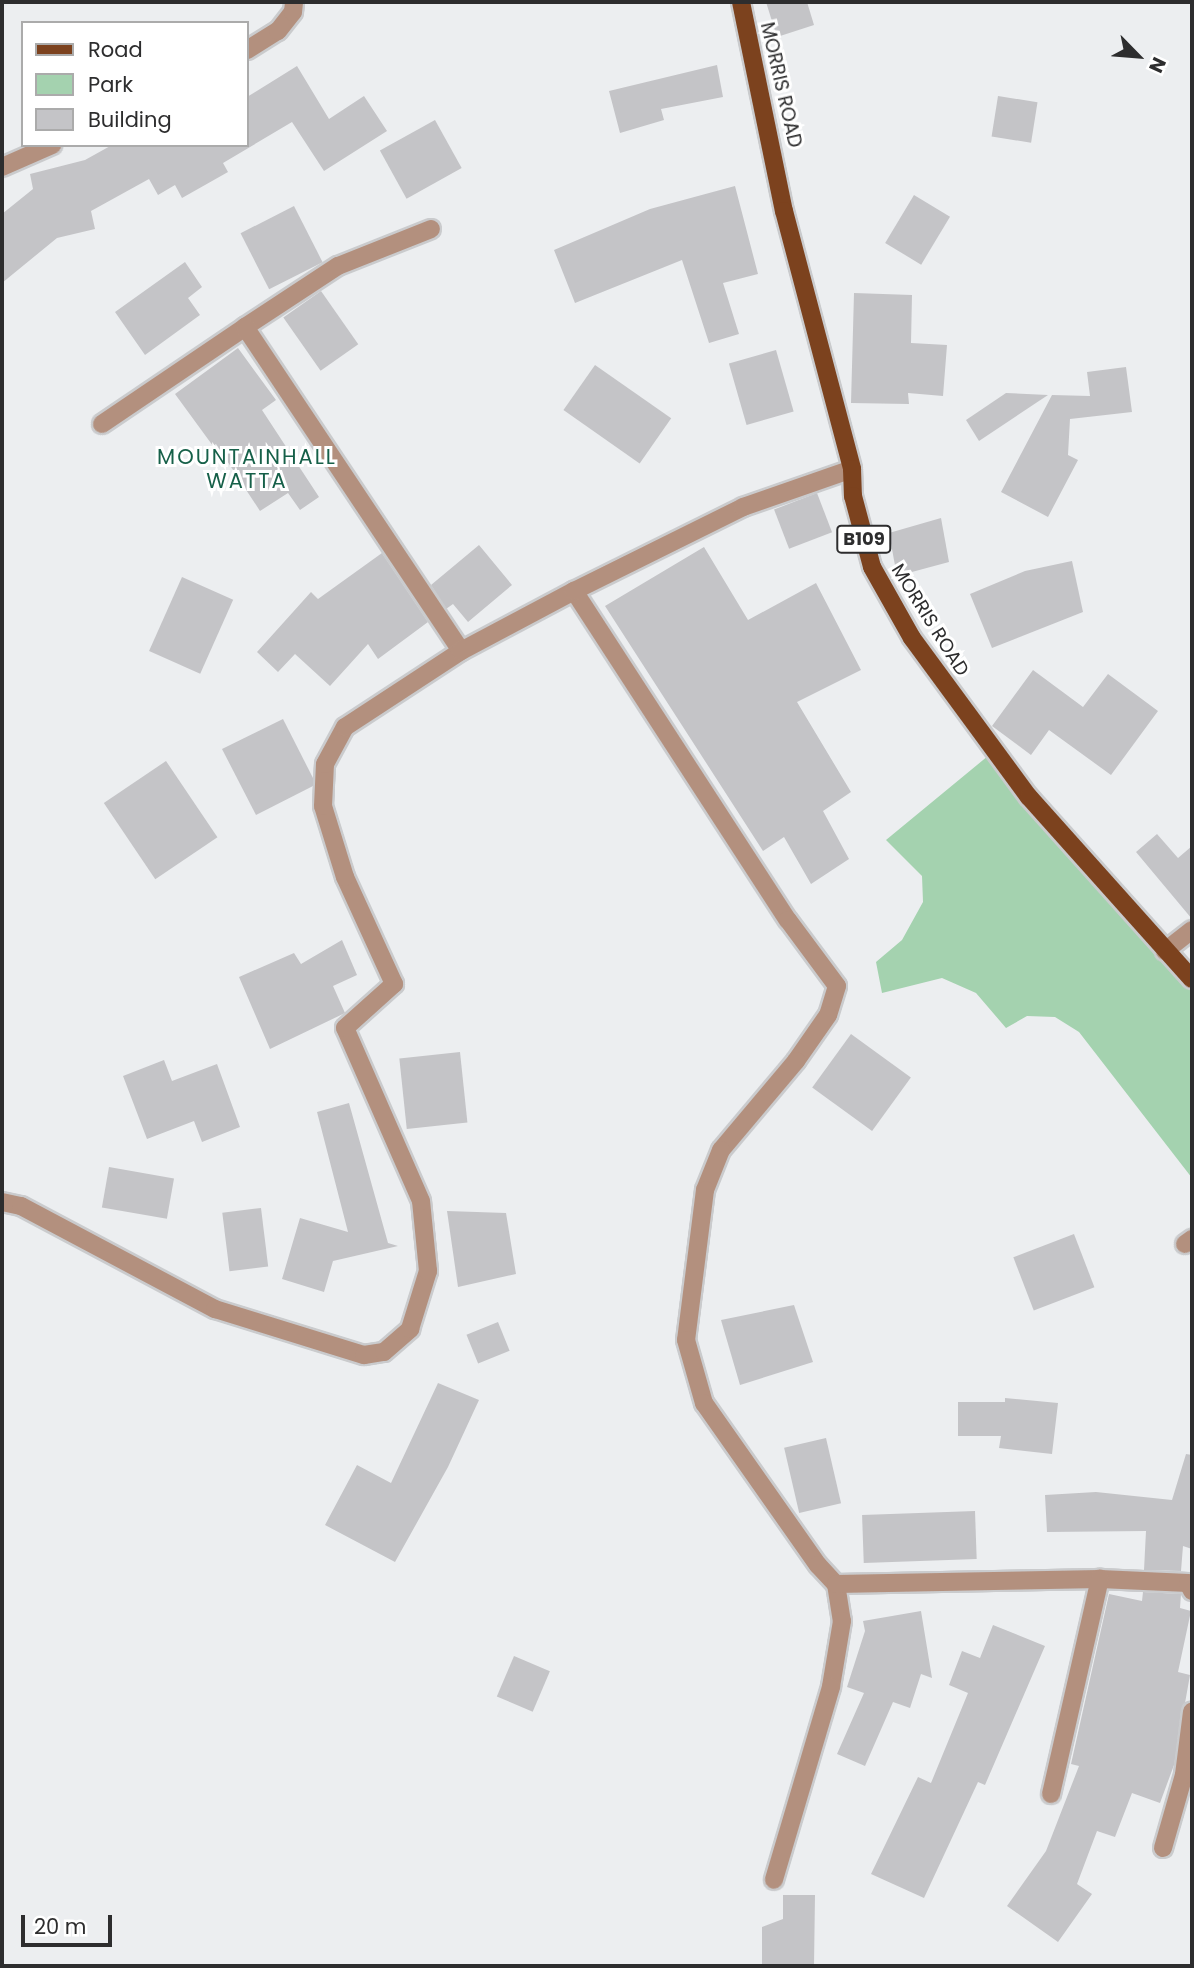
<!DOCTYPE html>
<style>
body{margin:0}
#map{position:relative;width:1194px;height:1968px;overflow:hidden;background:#eceef0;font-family:Poppins,sans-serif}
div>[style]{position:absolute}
.green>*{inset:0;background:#a4d2af}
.building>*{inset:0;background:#c4c4c7;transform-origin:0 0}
.roads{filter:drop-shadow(2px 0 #cacbcd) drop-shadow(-2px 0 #cacbcd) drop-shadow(0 2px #cacbcd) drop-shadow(0 -2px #cacbcd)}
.service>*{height:18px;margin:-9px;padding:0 9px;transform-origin:9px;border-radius:9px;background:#b3907e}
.minor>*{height:18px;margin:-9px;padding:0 9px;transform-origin:9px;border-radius:9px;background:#b3907e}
.primary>*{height:18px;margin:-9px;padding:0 9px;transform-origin:9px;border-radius:9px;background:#7c421e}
span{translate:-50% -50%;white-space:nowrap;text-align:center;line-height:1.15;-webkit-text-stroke:6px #fff;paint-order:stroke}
.shield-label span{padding:2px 5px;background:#fff;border:2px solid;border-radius:5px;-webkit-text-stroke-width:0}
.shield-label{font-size:18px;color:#2d2d2e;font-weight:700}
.street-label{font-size:19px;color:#2d2d2e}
.neighbourhood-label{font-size:21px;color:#166049;letter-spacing:2px}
.frame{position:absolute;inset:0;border:4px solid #2d2d2e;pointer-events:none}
.legend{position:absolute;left:21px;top:21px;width:228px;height:126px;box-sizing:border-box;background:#fff;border:2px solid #ababab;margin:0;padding:9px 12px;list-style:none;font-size:21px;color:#2d2d2e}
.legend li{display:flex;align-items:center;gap:14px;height:35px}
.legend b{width:35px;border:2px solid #ababab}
.north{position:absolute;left:1103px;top:21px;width:70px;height:70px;-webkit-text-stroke:5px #fff;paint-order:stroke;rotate:115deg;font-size:19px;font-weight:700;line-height:28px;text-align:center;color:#2d2d2e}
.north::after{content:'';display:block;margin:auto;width:24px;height:32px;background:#2d2d2e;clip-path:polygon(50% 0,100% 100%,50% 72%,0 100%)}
.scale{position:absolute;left:21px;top:1915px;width:91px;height:32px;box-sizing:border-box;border:4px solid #2d2d2e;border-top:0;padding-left:9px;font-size:21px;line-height:24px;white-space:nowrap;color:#2d2d2e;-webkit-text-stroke:5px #fff;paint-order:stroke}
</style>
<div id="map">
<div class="green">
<div style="clip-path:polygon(994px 751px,1192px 979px,1192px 1178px,1079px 1032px,1055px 1017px,1027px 1016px,1006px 1028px,976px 993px,942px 978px,882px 993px,876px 962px,902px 940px,923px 902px,922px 876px,886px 840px)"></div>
</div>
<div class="building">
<div style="clip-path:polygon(766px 2px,807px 2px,814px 25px,777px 37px)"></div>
<div style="clip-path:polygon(717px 65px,723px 97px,661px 109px,664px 120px,620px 133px,609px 91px)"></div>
<div style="clip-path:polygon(297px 66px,329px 119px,364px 96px,387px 131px,324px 171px,292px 122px,223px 163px,228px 172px,182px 198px,175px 185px,158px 195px,149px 179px,91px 211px,95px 229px,57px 238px,2px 283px,2px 214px,33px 189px,30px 174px,85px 160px,112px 145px,247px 145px,247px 97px)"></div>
<div style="left:998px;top:96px;width:40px;height:41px;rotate:9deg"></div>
<div style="left:435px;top:120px;width:55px;height:63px;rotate:61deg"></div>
<div style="clip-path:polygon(735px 186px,758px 274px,723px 283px,739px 334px,709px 343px,682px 260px,575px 303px,554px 250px,650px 209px)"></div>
<div style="left:914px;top:195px;width:42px;height:56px;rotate:31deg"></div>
<div style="left:294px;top:206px;width:63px;height:60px;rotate:63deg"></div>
<div style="clip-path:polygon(185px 262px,202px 287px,188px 298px,200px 315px,145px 355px,115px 312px)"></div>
<div style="left:321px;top:291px;width:65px;height:46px;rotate:55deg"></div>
<div style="clip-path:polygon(854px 293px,912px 295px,911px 343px,947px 345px,943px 396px,908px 393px,909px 404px,851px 403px)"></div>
<div style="clip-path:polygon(238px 348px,276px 400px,262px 410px,319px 497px,300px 510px,288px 493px,260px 511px,216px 444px,213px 446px,175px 394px)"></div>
<div style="left:776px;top:350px;width:64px;height:49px;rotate:74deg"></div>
<div style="left:595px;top:365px;width:93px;height:55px;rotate:35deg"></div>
<div style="clip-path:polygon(1126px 367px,1132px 412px,1070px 419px,1068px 455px,1078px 460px,1048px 517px,1001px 492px,1052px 395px,1090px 396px,1087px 372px)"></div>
<div style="clip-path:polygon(1006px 393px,1048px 395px,979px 441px,966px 420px)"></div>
<div style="left:817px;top:493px;width:42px;height:46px;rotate:69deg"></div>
<div style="clip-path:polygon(941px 518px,949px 562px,897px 576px,889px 533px)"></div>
<div style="clip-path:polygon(479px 545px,512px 585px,468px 622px,453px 604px,446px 609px,431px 585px)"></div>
<div style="clip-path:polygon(704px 547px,748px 620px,816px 583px,861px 670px,797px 702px,851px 792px,823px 811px,849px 859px,811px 884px,784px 837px,763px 851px,605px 606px)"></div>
<div style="clip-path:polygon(382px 553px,428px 622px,378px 659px,368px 644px,330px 686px,295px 654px,278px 672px,257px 652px,311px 592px,318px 599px)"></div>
<div style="clip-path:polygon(1072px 561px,1083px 612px,992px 648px,970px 594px,1025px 571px)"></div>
<div style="left:182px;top:577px;width:56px;height:81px;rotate:24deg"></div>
<div style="clip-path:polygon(1033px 670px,1083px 707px,1108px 674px,1158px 711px,1111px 775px,1049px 730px,1031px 755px,992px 726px)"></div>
<div style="clip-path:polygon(283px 719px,313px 778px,313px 786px,256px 815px,222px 749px)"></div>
<div style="left:166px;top:761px;width:92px;height:75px;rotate:56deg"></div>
<div style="clip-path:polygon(1157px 834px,1178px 858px,1192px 846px,1192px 919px,1136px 852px)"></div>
<div style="clip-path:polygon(342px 940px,357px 975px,333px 986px,345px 1013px,270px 1049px,239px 977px,294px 953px,301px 964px)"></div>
<div style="left:851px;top:1034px;width:74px;height:66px;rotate:36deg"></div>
<div style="left:460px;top:1052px;width:71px;height:61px;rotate:84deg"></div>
<div style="clip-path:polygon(164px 1060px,172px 1081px,217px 1064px,240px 1127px,202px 1142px,194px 1121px,147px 1139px,123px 1076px)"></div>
<div style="clip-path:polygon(349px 1103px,388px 1243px,398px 1246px,333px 1261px,324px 1292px,282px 1279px,300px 1218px,348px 1232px,317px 1112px)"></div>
<div style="left:109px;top:1167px;width:66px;height:41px;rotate:10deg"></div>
<div style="left:261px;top:1208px;width:59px;height:39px;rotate:83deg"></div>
<div style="clip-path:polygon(447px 1211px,506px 1213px,516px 1274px,458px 1287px)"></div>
<div style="left:1074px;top:1234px;width:57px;height:65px;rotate:69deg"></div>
<div style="clip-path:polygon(794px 1305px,813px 1362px,740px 1385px,721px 1320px)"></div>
<div style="left:498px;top:1322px;width:31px;height:34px;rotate:68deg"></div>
<div style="clip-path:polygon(438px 1383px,479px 1400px,448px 1467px,395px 1562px,325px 1525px,357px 1465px,391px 1483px)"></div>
<div style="clip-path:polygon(1005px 1398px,1058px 1403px,1052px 1454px,999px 1448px,1001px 1436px,958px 1436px,958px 1402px,1005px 1402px)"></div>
<div style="left:826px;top:1438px;width:67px;height:43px;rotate:77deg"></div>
<div style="clip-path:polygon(1186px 1454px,1192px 1455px,1192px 1549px,1183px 1546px,1181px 1571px,1144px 1570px,1146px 1531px,1047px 1532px,1045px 1495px,1096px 1492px,1172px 1500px)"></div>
<div style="left:975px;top:1511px;width:48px;height:113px;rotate:88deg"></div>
<div style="clip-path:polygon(1143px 1592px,1181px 1594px,1180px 1608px,1191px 1611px,1178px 1672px,1190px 1675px,1174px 1765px,1160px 1803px,1132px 1793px,1115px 1837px,1097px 1831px,1077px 1884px,1092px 1894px,1058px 1942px,1007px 1906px,1046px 1851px,1079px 1766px,1071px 1764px,1109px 1594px,1142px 1601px)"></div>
<div style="clip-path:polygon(921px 1611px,932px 1678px,921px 1674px,910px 1708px,893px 1702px,865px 1766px,837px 1754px,864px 1693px,847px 1687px,865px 1631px,863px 1621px)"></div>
<div style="clip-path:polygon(993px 1625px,1045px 1646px,985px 1785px,978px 1782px,924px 1898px,871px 1874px,918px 1777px,931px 1783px,968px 1693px,949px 1685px,962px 1651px,980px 1658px)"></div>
<div style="left:514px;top:1656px;width:39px;height:44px;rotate:23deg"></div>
<div style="clip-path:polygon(783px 1895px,815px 1895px,814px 1966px,762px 1966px,762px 1927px,783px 1919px)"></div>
</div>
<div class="roads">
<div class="service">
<div style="left:1185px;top:1244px;width:9px;rotate:-36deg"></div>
</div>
<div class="minor">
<div style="left:247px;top:50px;width:36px;rotate:-32deg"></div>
<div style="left:278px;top:31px;width:24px;rotate:-52deg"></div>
<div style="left:293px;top:12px;width:10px;rotate:-84deg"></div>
<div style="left:2px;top:167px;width:55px;rotate:-23.7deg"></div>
<div style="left:245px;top:327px;width:111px;rotate:-33.3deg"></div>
<div style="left:338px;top:266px;width:100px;rotate:-21.7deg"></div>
<div style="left:102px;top:424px;width:173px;rotate:-34.1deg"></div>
<div style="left:245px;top:327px;width:389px;rotate:56.3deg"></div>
<div style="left:574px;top:591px;width:392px;rotate:57deg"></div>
<div style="left:788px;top:920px;width:82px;rotate:53.4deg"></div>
<div style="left:837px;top:986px;width:30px;rotate:107deg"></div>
<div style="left:828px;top:1015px;width:56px;rotate:124.8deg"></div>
<div style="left:796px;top:1061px;width:116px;rotate:130.1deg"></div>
<div style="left:721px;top:1150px;width:43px;rotate:111.8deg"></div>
<div style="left:705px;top:1190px;width:151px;rotate:97.2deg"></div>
<div style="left:686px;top:1340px;width:66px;rotate:74.1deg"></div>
<div style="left:704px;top:1403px;width:198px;rotate:54.9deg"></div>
<div style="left:818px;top:1565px;width:26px;rotate:47deg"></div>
<div style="left:836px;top:1584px;width:37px;rotate:81deg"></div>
<div style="left:842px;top:1621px;width:67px;rotate:99.5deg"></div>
<div style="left:831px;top:1687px;width:201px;rotate:106.5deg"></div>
<div style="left:1165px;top:951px;width:34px;rotate:-38deg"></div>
<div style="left:2px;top:1202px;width:19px;rotate:12deg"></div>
<div style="left:21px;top:1206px;width:220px;rotate:28deg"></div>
<div style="left:215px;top:1309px;width:156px;rotate:17.2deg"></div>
<div style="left:364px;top:1355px;width:20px;rotate:-9deg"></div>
<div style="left:384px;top:1352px;width:35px;rotate:-41deg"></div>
<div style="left:410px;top:1329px;width:61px;rotate:-72.8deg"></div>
<div style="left:428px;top:1271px;width:70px;rotate:-95.7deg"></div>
<div style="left:421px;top:1201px;width:189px;rotate:-113.7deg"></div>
<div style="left:345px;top:1028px;width:66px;rotate:-41.9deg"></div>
<div style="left:394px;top:984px;width:118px;rotate:-114.6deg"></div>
<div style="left:345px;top:877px;width:74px;rotate:-107.2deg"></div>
<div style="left:323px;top:806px;width:42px;rotate:-87.3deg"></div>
<div style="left:325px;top:764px;width:42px;rotate:-61.6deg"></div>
<div style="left:345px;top:727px;width:139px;rotate:-33.2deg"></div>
<div style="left:461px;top:651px;width:128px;rotate:-28deg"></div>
<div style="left:574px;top:591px;width:189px;rotate:-26.4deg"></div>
<div style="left:743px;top:507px;width:115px;rotate:-19.2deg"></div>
<div style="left:836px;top:1584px;width:264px;rotate:-1.1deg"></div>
<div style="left:1100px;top:1579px;width:88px;rotate:2.6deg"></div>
<div style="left:1188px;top:1583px;width:9px;rotate:63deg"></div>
<div style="left:1051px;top:1794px;width:221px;rotate:-77.2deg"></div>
<div style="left:1163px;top:1848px;width:76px;rotate:-74deg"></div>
<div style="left:1184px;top:1775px;width:64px;rotate:-82.8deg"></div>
</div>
<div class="primary">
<div style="left:741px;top:2px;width:213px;rotate:78.4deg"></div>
<div style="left:784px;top:211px;width:267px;rotate:75.2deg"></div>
<div style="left:852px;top:469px;width:27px;rotate:88deg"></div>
<div style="left:853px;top:496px;width:73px;rotate:75deg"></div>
<div style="left:872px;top:567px;width:81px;rotate:60.6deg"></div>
<div style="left:912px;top:638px;width:197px;rotate:53.7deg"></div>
<div style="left:1029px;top:797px;width:244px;rotate:48.2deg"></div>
</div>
</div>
<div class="shield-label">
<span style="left:864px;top:539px">B109</span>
</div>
<div class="street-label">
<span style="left:781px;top:85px;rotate:77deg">MORRIS ROAD</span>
<span style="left:930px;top:620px;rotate:58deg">MORRIS ROAD</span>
</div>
<div class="neighbourhood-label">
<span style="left:247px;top:469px">MOUNTAINHALL<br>WATTA</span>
</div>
<div class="frame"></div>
<ul class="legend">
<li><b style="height:9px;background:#7c421e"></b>Road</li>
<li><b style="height:19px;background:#a4d2af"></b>Park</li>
<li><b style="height:19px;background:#c4c4c7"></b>Building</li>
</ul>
<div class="north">N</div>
<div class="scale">20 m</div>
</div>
